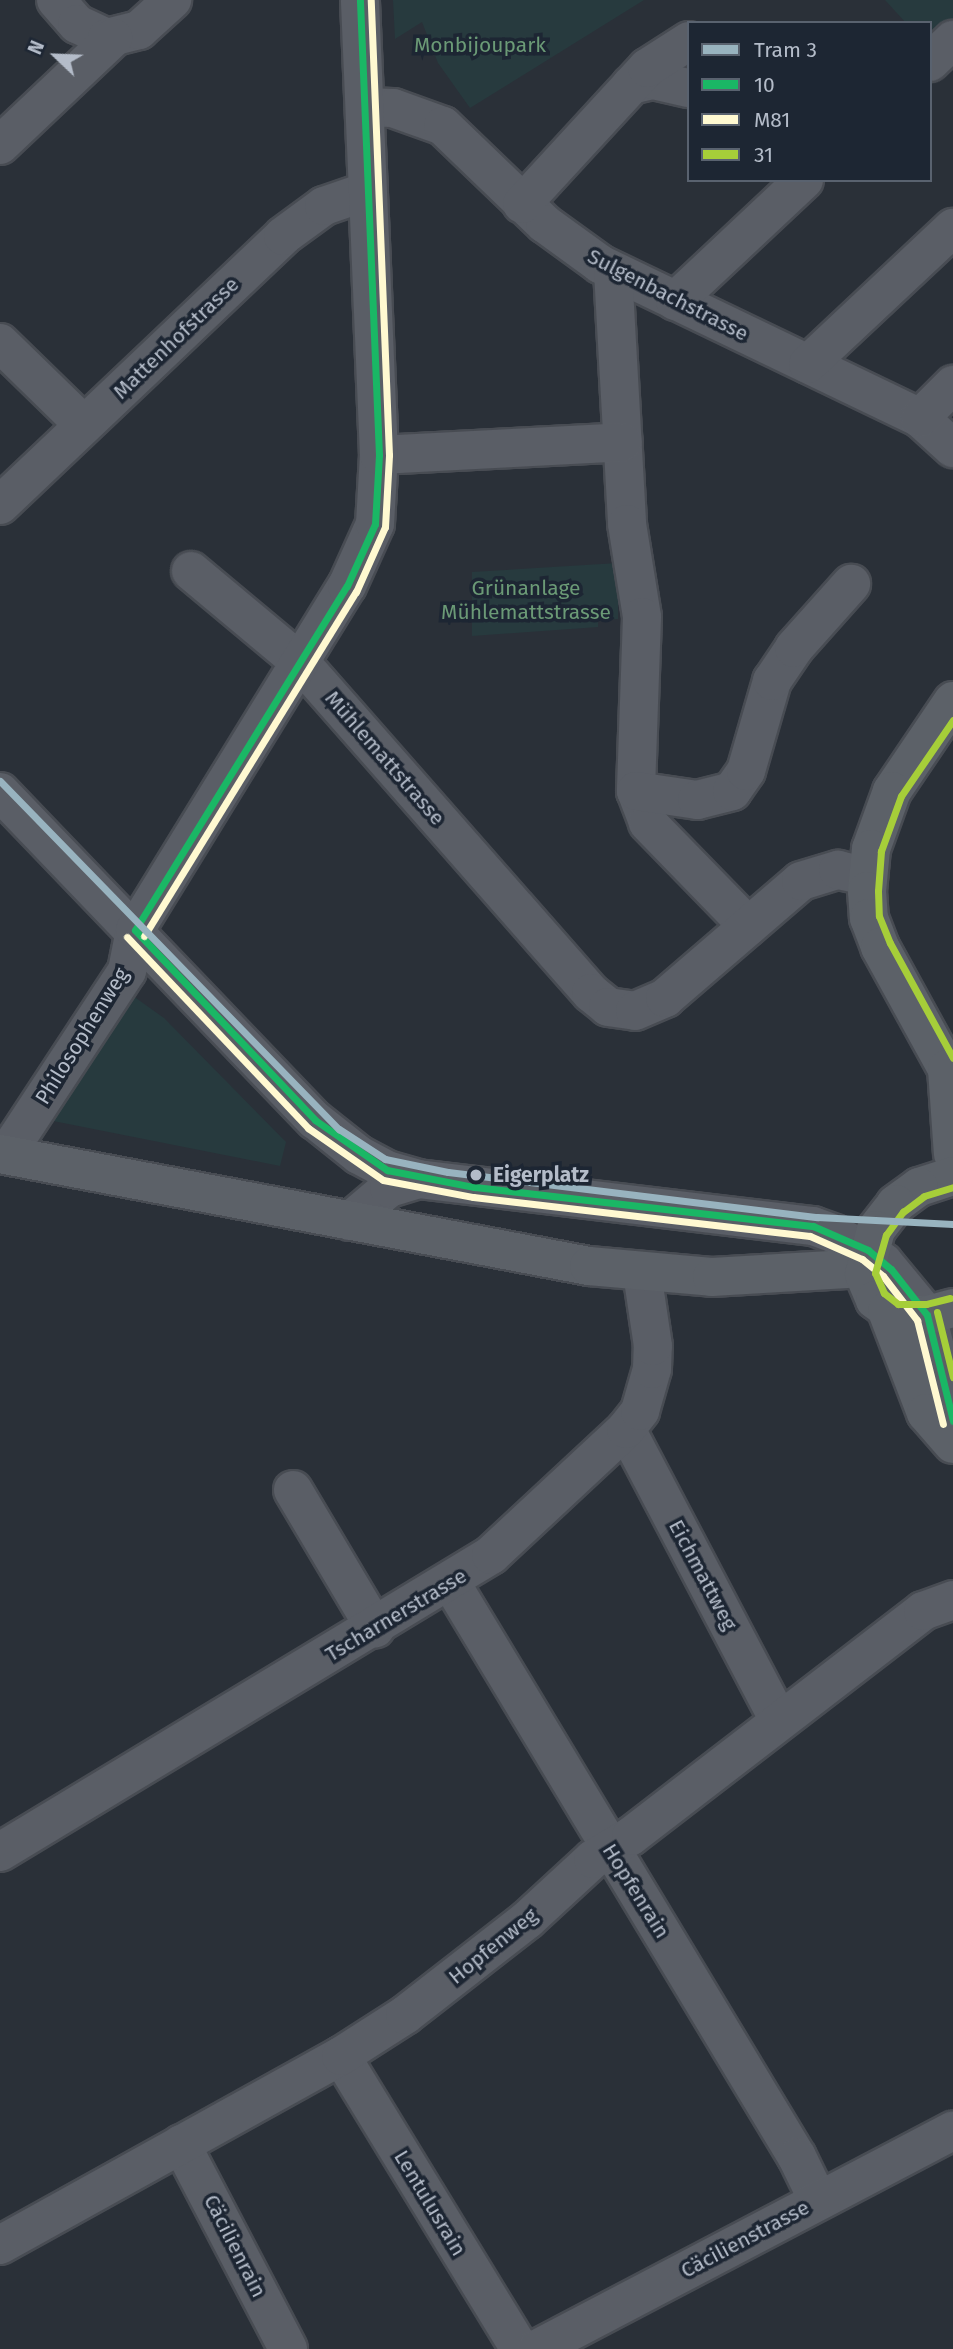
<!DOCTYPE html>
<meta charset="utf-8">
<style>
body{margin:0}
#map{position:relative;width:953px;height:2349px;overflow:hidden;background:#2a3038;font-family:"Fira Sans",sans-serif}
div>[style]{position:absolute}
.green>*{inset:0;background:#273a3e}
.roads{filter:drop-shadow(2px 0 #484c53) drop-shadow(-2px 0 #484c53) drop-shadow(0 2px #484c53) drop-shadow(0 -2px #484c53)}
.minor>*{height:38px;margin:-19px;padding:0 19px;transform-origin:19px;border-radius:19px;background:#5a5e66}
.major>*{height:38px;margin:-19px;padding:0 19px;transform-origin:19px;border-radius:19px;background:#5c6168}
.tram>*{height:2px;margin:-1px;padding:0 1px;transform-origin:1px;border-radius:1px;background:#595d64}
.bus-1>*{height:7px;margin:-3.5px;padding:0 3.5px;transform-origin:3.5px;border-radius:3.5px;background:#1ab765}
.bus-2>*{height:7px;margin:-3.5px;padding:0 3.5px;transform-origin:3.5px;border-radius:3.5px;background:#fff9d1}
.bus-3>*{height:7px;margin:-3.5px;padding:0 3.5px;transform-origin:3.5px;border-radius:3.5px;background:#a6ce39}
.tram-1>*{height:7px;margin:-3.5px;padding:0 3.5px;transform-origin:3.5px;border-radius:3.5px;background:#98b3bf}
.dots>*{width:19px;height:19px;translate:-50% -50%;box-sizing:border-box;border:4px solid #1d2633;border-radius:50%}
span{translate:-50% -50%;white-space:nowrap;text-align:center;line-height:1.15;-webkit-text-stroke:7px #1d2633;paint-order:stroke}
.park-label{font-size:21px;color:#6b9a76}
.street-label{font-size:21px;color:#b4bcc9}
.stop-label{font-size:21px;color:#b4bcc9;font-weight:700}
.left{translate:0 -50%;text-align:left}
.legend{position:absolute;left:687px;top:21px;width:245px;height:161px;box-sizing:border-box;background:#1d2633;border:2px solid #59626f;margin:0;padding:9px 12px;list-style:none;font-size:21px;color:#b4bcc9}
.legend li{display:flex;align-items:center;gap:14px;height:35px}
.legend b{width:35px;border:2px solid #59626f}
.north{position:absolute;left:21px;top:21px;width:70px;height:70px;-webkit-text-stroke:5px #1d2633;paint-order:stroke;rotate:293deg;font-size:19px;font-weight:700;line-height:28px;text-align:center;color:#b4bcc9}
.north::after{content:'';display:block;margin:auto;width:24px;height:32px;background:#b4bcc9;clip-path:polygon(50% 0,100% 100%,50% 72%,0 100%)}
</style>
<div id="map">
<div class="green">
<div style="clip-path:polygon(393px 0,644px 0,470px 108px,438px 63px,422px 22px,395px 39px)"></div>
<div style="clip-path:polygon(885px 0,953px 0,953px 22px,930px 43px,930px 23px,906px 23px)"></div>
<div style="clip-path:polygon(618px 563px,618px 619px,598px 620px,598px 627px,472px 636px,472px 572px)"></div>
<div style="clip-path:polygon(126px 991px,164px 1018px,286px 1142px,280px 1166px,38px 1118px)"></div>
</div>
<div class="roads">
<div class="minor">
<div style="left:56px;top:0;width:32px;rotate:49deg"></div>
<div style="left:77px;top:24px;width:33px;rotate:25deg"></div>
<div style="left:107px;top:38px;width:33px;rotate:-14deg"></div>
<div style="left:139px;top:30px;width:45px;rotate:-42.3deg"></div>
<div style="left:930px;top:62px;width:32px;rotate:-44deg"></div>
<div style="left:631px;top:85px;width:23px;rotate:-13deg"></div>
<div style="left:653px;top:80px;width:37px;rotate:13deg"></div>
<div style="left:365px;top:107px;width:28px;rotate:2deg"></div>
<div style="left:393px;top:108px;width:53px;rotate:19.8deg"></div>
<div style="left:443px;top:126px;width:141px;rotate:43.9deg"></div>
<div style="left:545px;top:224px;width:68px;rotate:36deg"></div>
<div style="left:600px;top:264px;width:355px;rotate:25.7deg"></div>
<div style="left:920px;top:418px;width:45px;rotate:42.3deg"></div>
<div style="left:0;top:145px;width:156px;rotate:-43.4deg"></div>
<div style="left:522px;top:204px;width:185px;rotate:-47.4deg"></div>
<div style="left:647px;top:68px;width:50px;rotate:-32.7deg"></div>
<div style="left:613px;top:271px;width:253px;rotate:86.8deg"></div>
<div style="left:627px;top:524px;width:94px;rotate:80.8deg"></div>
<div style="left:642px;top:617px;width:174px;rotate:92deg"></div>
<div style="left:636px;top:791px;width:34px;rotate:69deg"></div>
<div style="left:648px;top:823px;width:144px;rotate:45.8deg"></div>
<div style="left:675px;top:301px;width:177px;rotate:-43.2deg"></div>
<div style="left:0;top:343px;width:117px;rotate:44.3deg"></div>
<div style="left:808px;top:364px;width:199px;rotate:-43.2deg"></div>
<div style="left:920px;top:418px;width:47px;rotate:-45deg"></div>
<div style="left:379px;top:455px;width:244px;rotate:-3deg"></div>
<div style="left:0;top:505px;width:390px;rotate:-43.5deg"></div>
<div style="left:283px;top:236px;width:51px;rotate:-36.2deg"></div>
<div style="left:324px;top:206px;width:43px;rotate:-18.9deg"></div>
<div style="left:191px;top:571px;width:143px;rotate:39.9deg"></div>
<div style="left:301px;top:663px;width:439px;rotate:48.7deg"></div>
<div style="left:591px;top:993px;width:22px;rotate:39deg"></div>
<div style="left:608px;top:1007px;width:27px;rotate:8deg"></div>
<div style="left:635px;top:1011px;width:33px;rotate:-23deg"></div>
<div style="left:665px;top:998px;width:179px;rotate:-40.7deg"></div>
<div style="left:801px;top:881px;width:39px;rotate:-17deg"></div>
<div style="left:838px;top:870px;width:30px;rotate:12deg"></div>
<div style="left:636px;top:791px;width:62px;rotate:8.4deg"></div>
<div style="left:697px;top:800px;width:36px;rotate:-14deg"></div>
<div style="left:732px;top:791px;width:24px;rotate:-55deg"></div>
<div style="left:746px;top:771px;width:94px;rotate:-73.9deg"></div>
<div style="left:772px;top:681px;width:40px;rotate:-56deg"></div>
<div style="left:794px;top:648px;width:86px;rotate:-48.3deg"></div>
<div style="left:0;top:792px;width:455px;rotate:46.2deg"></div>
<div style="left:315px;top:1120px;width:56px;rotate:38.5deg"></div>
<div style="left:359px;top:1155px;width:32px;rotate:28deg"></div>
<div style="left:387px;top:1170px;width:32px;rotate:16deg"></div>
<div style="left:418px;top:1179px;width:398px;rotate:6.8deg"></div>
<div style="left:813px;top:1226px;width:23px;rotate:20deg"></div>
<div style="left:835px;top:1234px;width:56px;rotate:30.3deg"></div>
<div style="left:883px;top:1262px;width:69px;rotate:50.3deg"></div>
<div style="left:927px;top:1315px;width:109px;rotate:76.2deg"></div>
<div style="left:6px;top:1155px;width:220px;rotate:-56.7deg"></div>
<div style="left:127px;top:971px;width:42px;rotate:-79deg"></div>
<div style="left:135px;top:930px;width:404px;rotate:-58.4deg"></div>
<div style="left:347px;top:586px;width:68px;rotate:-65.7deg"></div>
<div style="left:375px;top:524px;width:69px;rotate:-86.7deg"></div>
<div style="left:379px;top:455px;width:455px;rotate:-92.4deg"></div>
<div style="left:350px;top:1221px;width:51px;rotate:-40.2deg"></div>
<div style="left:389px;top:1188px;width:30px;rotate:-17deg"></div>
<div style="left:626px;top:1429px;width:330px;rotate:62.3deg"></div>
<div style="left:293px;top:1490px;width:161px;rotate:59.3deg"></div>
<div style="left:451px;top:1583px;width:670px;rotate:58.92deg"></div>
<div style="left:797px;top:2157px;width:48px;rotate:64deg"></div>
<div style="left:0;top:1852px;width:574px;rotate:-31.17deg"></div>
<div style="left:491px;top:1555px;width:185px;rotate:-43deg"></div>
<div style="left:626px;top:1429px;width:23px;rotate:-52deg"></div>
<div style="left:640px;top:1411px;width:44px;rotate:-74.1deg"></div>
<div style="left:652px;top:1369px;width:23px;rotate:-88deg"></div>
<div style="left:653px;top:1346px;width:75px;rotate:-98.5deg"></div>
<div style="left:341px;top:2056px;width:343px;rotate:58.6deg"></div>
<div style="left:181px;top:2144px;width:231px;rotate:62.4deg"></div>
<div style="left:0;top:2245px;width:390px;rotate:-29deg"></div>
<div style="left:341px;top:2056px;width:76px;rotate:-32.6deg"></div>
<div style="left:405px;top:2015px;width:155px;rotate:-37.9deg"></div>
<div style="left:527px;top:1920px;width:90px;rotate:-42.7deg"></div>
<div style="left:593px;top:1859px;width:44px;rotate:-31.2deg"></div>
<div style="left:631px;top:1836px;width:369px;rotate:-37.6deg"></div>
<div style="left:923px;top:1611px;width:32px;rotate:-20deg"></div>
<div style="left:537px;top:2349px;width:470px;rotate:-27.7deg"></div>
</div>
<div class="major">
<div style="left:953px;top:701px;width:109px;rotate:124.1deg"></div>
<div style="left:892px;top:791px;width:62px;rotate:109.9deg"></div>
<div style="left:871px;top:849px;width:42px;rotate:95.4deg"></div>
<div style="left:867px;top:891px;width:27px;rotate:86deg"></div>
<div style="left:869px;top:918px;width:31px;rotate:69deg"></div>
<div style="left:880px;top:947px;width:139px;rotate:61.2deg"></div>
<div style="left:947px;top:1069px;width:85px;rotate:86deg"></div>
<div style="left:0;top:1154px;width:600px;rotate:10.77deg"></div>
<div style="left:589px;top:1266px;width:123px;rotate:5.1deg"></div>
<div style="left:712px;top:1277px;width:152px;rotate:-3.4deg"></div>
<div style="left:953px;top:1176px;width:36px;rotate:162deg"></div>
<div style="left:919px;top:1187px;width:29px;rotate:144deg"></div>
<div style="left:896px;top:1204px;width:33px;rotate:128deg"></div>
<div style="left:876px;top:1230px;width:46px;rotate:105.3deg"></div>
<div style="left:864px;top:1274px;width:28px;rotate:67deg"></div>
<div style="left:875px;top:1300px;width:24px;rotate:36deg"></div>
<div style="left:894px;top:1314px;width:33px;rotate:2deg"></div>
<div style="left:927px;top:1315px;width:27px;rotate:-15deg"></div>
<div style="left:887px;top:1311px;width:109px;rotate:69.1deg"></div>
<div style="left:926px;top:1413px;width:41px;rotate:48.9deg"></div>
</div>
</div>
<div class="tram">
<div style="left:210px;top:996px;width:95px;rotate:55.3deg"></div>
</div>
<div class="bus-1">
<div style="left:135px;top:930px;width:262px;rotate:46.5deg"></div>
<div style="left:315px;top:1120px;width:88px;rotate:34.8deg"></div>
<div style="left:387px;top:1170px;width:89px;rotate:11.1deg"></div>
<div style="left:474px;top:1187px;width:341px;rotate:6.6deg"></div>
<div style="left:813px;top:1226px;width:60px;rotate:23.6deg"></div>
<div style="left:868px;top:1250px;width:30px;rotate:40deg"></div>
<div style="left:891px;top:1269px;width:58px;rotate:52deg"></div>
<div style="left:927px;top:1315px;width:109px;rotate:76.2deg"></div>
<div style="left:135px;top:930px;width:404px;rotate:-58.4deg"></div>
<div style="left:347px;top:586px;width:68px;rotate:-65.7deg"></div>
<div style="left:375px;top:524px;width:69px;rotate:-86.7deg"></div>
<div style="left:379px;top:455px;width:455px;rotate:-92.4deg"></div>
</div>
<div class="bus-2">
<div style="left:144px;top:936px;width:404px;rotate:-58.4deg"></div>
<div style="left:356px;top:592px;width:71px;rotate:-66deg"></div>
<div style="left:385px;top:527px;width:72px;rotate:-86.8deg"></div>
<div style="left:389px;top:455px;width:455px;rotate:-92.3deg"></div>
<div style="left:127px;top:937px;width:263px;rotate:46.5deg"></div>
<div style="left:308px;top:1128px;width:91px;rotate:34.7deg"></div>
<div style="left:383px;top:1180px;width:92px;rotate:10.7deg"></div>
<div style="left:473px;top:1197px;width:339px;rotate:6.6deg"></div>
<div style="left:810px;top:1236px;width:57px;rotate:23.9deg"></div>
<div style="left:862px;top:1259px;width:27px;rotate:39deg"></div>
<div style="left:883px;top:1276px;width:56px;rotate:52.3deg"></div>
<div style="left:917px;top:1320px;width:107px;rotate:76deg"></div>
</div>
<div class="bus-3">
<div style="left:953px;top:720px;width:92px;rotate:124.4deg"></div>
<div style="left:901px;top:796px;width:59px;rotate:110deg"></div>
<div style="left:881px;top:851px;width:40px;rotate:94.3deg"></div>
<div style="left:878px;top:891px;width:25px;rotate:88deg"></div>
<div style="left:879px;top:916px;width:29px;rotate:68deg"></div>
<div style="left:890px;top:943px;width:131px;rotate:61.3deg"></div>
<div style="left:950px;top:1298px;width:25px;rotate:166deg"></div>
<div style="left:926px;top:1304px;width:28px;rotate:180deg"></div>
<div style="left:898px;top:1304px;width:18px;rotate:-142deg"></div>
<div style="left:884px;top:1293px;width:22px;rotate:-114deg"></div>
<div style="left:875px;top:1273px;width:40px;rotate:-74deg"></div>
<div style="left:886px;top:1235px;width:29px;rotate:-54deg"></div>
<div style="left:903px;top:1212px;width:26px;rotate:-37deg"></div>
<div style="left:924px;top:1196px;width:30px;rotate:-17deg"></div>
<div style="left:937px;top:1312px;width:67px;rotate:76.2deg"></div>
</div>
<div class="tram-1">
<div style="left:0;top:781px;width:486px;rotate:45.8deg"></div>
<div style="left:339px;top:1129px;width:55px;rotate:33.1deg"></div>
<div style="left:385px;top:1159px;width:64px;rotate:11.7deg"></div>
<div style="left:448px;top:1172px;width:372px;rotate:7deg"></div>
<div style="left:817px;top:1217px;width:136px;rotate:2.9deg"></div>
</div>
<div class="dots">
<div style="left:476px;top:1175px;background:#b4bcc9"></div>
</div>
<div class="park-label">
<span style="left:480px;top:45px">Monbijoupark</span>
<span style="left:526px;top:600px">Grünanlage<br>Mühlemattstrasse</span>
</div>
<div class="street-label">
<span style="left:668px;top:295px;rotate:27deg">Sulgenbachstrasse</span>
<span style="left:176px;top:338px;rotate:-44deg">Mattenhofstrasse</span>
<span style="left:385px;top:758px;rotate:49deg">Mühlemattstrasse</span>
<span style="left:82px;top:1036px;rotate:-58deg">Philosophenweg</span>
<span style="left:703px;top:1575px;rotate:62deg">Eichmattweg</span>
<span style="left:396px;top:1615px;rotate:-31deg">Tscharnerstrasse</span>
<span style="left:636px;top:1891px;rotate:58deg">Hopfenrain</span>
<span style="left:493px;top:1946px;rotate:-39deg">Hopfenweg</span>
<span style="left:430px;top:2203px;rotate:59deg">Lentulusrain</span>
<span style="left:745px;top:2239px;rotate:-28deg">Cäcilienstrasse</span>
<span style="left:235px;top:2246px;rotate:63deg">Cäcilienrain</span>
</div>
<div class="stop-label">
<span class="left" style="left:493px;top:1175px">Eigerplatz</span>
</div>
<ul class="legend">
<li><b style="height:9px;background:#98b3bf"></b>Tram 3</li>
<li><b style="height:9px;background:#1ab765"></b>10</li>
<li><b style="height:9px;background:#fff9d1"></b>M81</li>
<li><b style="height:9px;background:#a6ce39"></b>31</li>
</ul>
<div class="north">N</div>
</div>
